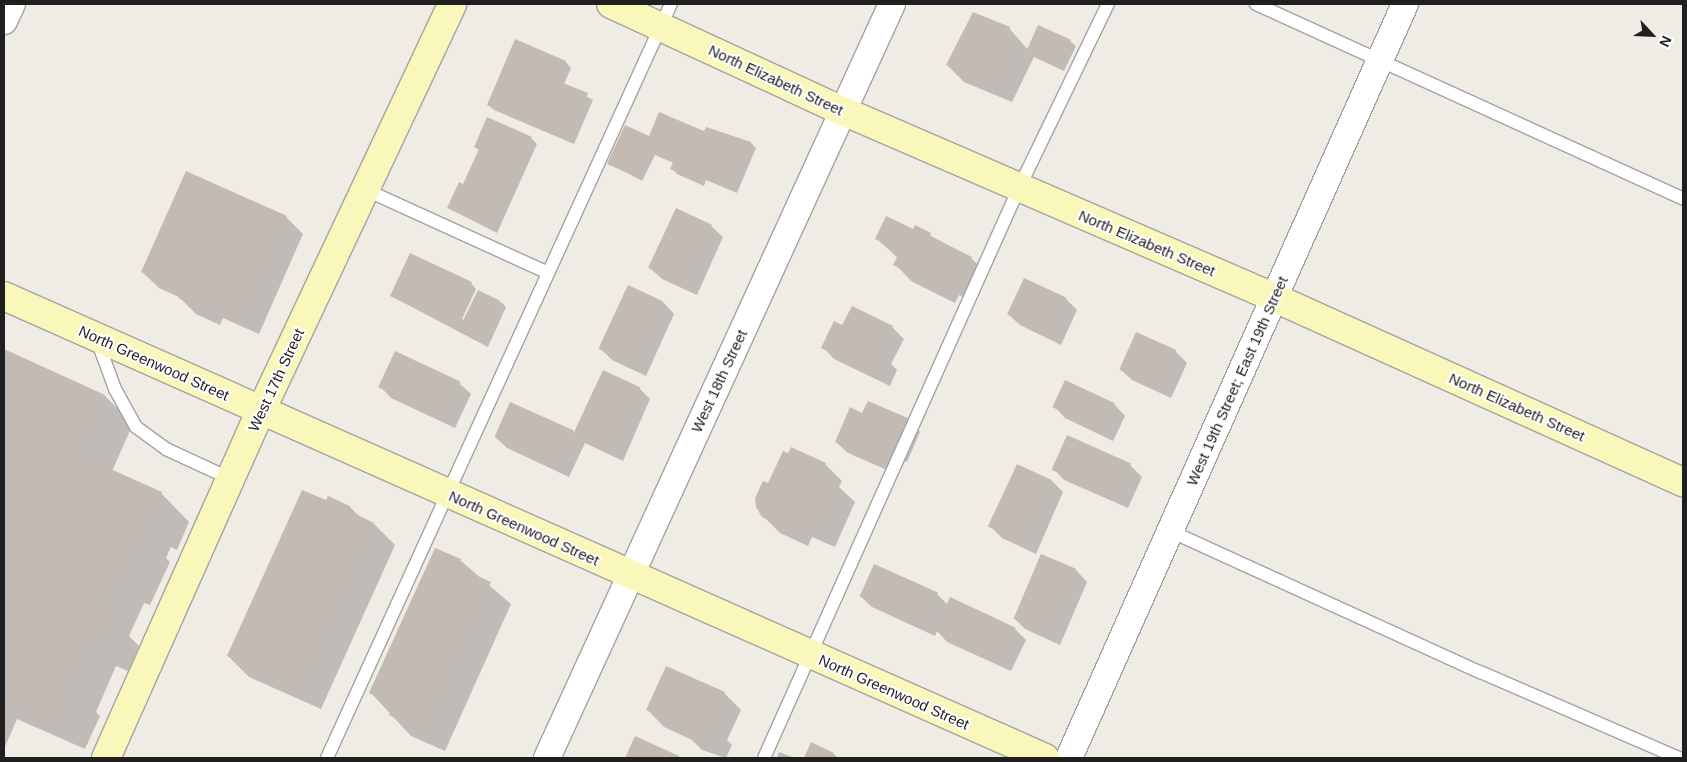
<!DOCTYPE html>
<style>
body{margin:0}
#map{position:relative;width:1687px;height:762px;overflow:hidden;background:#efebe5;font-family:Helvetica,sans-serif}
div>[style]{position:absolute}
.shadow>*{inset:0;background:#0003}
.building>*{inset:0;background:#c4bab4;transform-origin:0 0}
.roads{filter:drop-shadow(1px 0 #a3a3a3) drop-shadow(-1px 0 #a3a3a3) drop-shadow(0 1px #a3a3a3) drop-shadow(0 -1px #a3a3a3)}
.lane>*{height:12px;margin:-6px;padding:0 6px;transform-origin:6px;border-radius:6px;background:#fff}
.street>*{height:26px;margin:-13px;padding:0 13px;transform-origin:13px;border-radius:13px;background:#fff}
.secondary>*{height:28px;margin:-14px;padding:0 14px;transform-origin:14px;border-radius:14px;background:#f9f7b9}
span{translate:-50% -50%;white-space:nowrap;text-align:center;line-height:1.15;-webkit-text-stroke:4px #fff;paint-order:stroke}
.street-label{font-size:15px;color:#1f1f1f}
.frame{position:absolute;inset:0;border:5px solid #1f1f1f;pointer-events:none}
.north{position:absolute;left:1627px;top:10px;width:50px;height:50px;-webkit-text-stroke:4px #fff;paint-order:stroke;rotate:115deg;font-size:14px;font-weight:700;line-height:20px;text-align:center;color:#1f1f1f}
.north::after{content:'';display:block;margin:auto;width:18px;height:22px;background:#1f1f1f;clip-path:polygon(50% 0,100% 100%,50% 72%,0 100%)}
</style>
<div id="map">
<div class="shadow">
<div style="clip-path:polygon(1009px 28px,1028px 50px,1070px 41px,1076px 46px,1064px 71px,1034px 57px,1012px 102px,964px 82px,947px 65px)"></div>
<div style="clip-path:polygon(566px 62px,571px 68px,564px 84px,593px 100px,574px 144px,494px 110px,488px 105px)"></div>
<div style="clip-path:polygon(705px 133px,751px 143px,756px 148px,737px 193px,706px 180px,704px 186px,677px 174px,672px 168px,674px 163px,655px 155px,642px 181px,609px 163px,650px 138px)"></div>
<div style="clip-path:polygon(531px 138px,537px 144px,497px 233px,448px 208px,464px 186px,480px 151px,475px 147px)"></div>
<div style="clip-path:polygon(286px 217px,303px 234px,259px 334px,223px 318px,220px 325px,196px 314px,179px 297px,159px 288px,142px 272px)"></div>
<div style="clip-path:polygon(711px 226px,723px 237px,697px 295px,662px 279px,650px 268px)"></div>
<div style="clip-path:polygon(915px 227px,971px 258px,988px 274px,975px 303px,959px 295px,955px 303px,911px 281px,895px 264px,898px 258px,877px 239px,914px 231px)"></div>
<div style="clip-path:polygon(1025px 280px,1066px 299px,1077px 310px,1061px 345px,1020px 325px,1008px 314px)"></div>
<div style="clip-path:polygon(471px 283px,476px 289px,462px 319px,465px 322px,501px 302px,506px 307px,488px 347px,391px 296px)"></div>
<div style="clip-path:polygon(629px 287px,663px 302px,674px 314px,646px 376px,612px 360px,601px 349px)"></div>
<div style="clip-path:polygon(843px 327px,892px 327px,904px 339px,891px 364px,897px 370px,890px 386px,834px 359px,823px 347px)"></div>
<div style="clip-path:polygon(4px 350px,105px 396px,133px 424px,112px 471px,161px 493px,189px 522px,177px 550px,171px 547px,166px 558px,170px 562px,150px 605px,144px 603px,129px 636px,139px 646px,128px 671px,116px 666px,96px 712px,100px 716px,85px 749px,17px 719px,4px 749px)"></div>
<div style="clip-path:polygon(1175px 351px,1187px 363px,1171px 398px,1132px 380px,1120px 369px)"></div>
<div style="clip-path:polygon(603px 372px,639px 388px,650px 399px,623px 461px,585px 443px,569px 477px,507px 448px,495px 437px,573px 432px,576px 435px)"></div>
<div style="clip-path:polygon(459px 383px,471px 394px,455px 428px,391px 398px,380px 386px)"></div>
<div style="clip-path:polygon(1114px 404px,1125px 416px,1113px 441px,1065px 418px,1054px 406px)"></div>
<div style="clip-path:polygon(863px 414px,909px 420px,920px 432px,907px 462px,900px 460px,894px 473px,848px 453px,836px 442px)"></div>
<div style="clip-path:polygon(825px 464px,842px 481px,839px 487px,855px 502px,835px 547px,812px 537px,808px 546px,780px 533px,763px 516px,769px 485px)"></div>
<div style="clip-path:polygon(1130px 465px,1142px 477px,1128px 508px,1064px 480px,1053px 468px)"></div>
<div style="clip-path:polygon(1018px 466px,1052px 481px,1063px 492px,1036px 554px,1002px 538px,991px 527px)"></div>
<div style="clip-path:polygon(327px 502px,350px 507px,360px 517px,374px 524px,395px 545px,321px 709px,249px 677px,228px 656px)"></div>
<div style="clip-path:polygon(1041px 555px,1076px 570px,1087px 582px,1060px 645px,1025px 629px,1014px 618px)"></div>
<div style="clip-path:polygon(460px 560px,511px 604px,445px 751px,411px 736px,371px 693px)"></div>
<div style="clip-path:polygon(937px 594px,948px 605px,1014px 628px,1026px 640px,1011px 671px,947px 642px,937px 631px,935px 636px,872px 607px,860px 596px)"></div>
<div style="clip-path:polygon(724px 693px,741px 710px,727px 740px,732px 745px,726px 758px,702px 750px,692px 740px,664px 727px,648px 710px)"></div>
<div style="clip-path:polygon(635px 738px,679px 757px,680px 758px,626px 758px)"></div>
<div style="clip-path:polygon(812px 744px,834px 754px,838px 758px,806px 758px)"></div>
</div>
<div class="building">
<div style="clip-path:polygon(973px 12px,1010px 27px,1008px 34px,1018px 39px,995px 86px,946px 65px)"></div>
<div style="left:1038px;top:25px;width:36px;height:29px;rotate:24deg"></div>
<div style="clip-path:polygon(515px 39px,566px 61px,558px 81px,588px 93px,568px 140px,487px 105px)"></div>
<div style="clip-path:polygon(659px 112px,704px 131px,706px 127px,751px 142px,731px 188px,701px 175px,698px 181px,670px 169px,674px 160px,649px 150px,637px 177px,607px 164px,625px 125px,649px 136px)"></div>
<div style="clip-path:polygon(487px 117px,532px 137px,491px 228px,447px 208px,459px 182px,463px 184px,479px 149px,474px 147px)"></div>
<div style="clip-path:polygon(186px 171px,287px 216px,242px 318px,206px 302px,203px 309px,178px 298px,181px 290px,141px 272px)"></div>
<div style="left:676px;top:208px;width:40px;height:66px;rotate:25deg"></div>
<div style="clip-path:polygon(886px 216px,913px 229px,915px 225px,931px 233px,930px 236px,972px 257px,958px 287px,942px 279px,939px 287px,893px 265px,900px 251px,875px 239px)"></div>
<div style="clip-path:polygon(410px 253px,472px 282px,456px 315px,463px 319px,458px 329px,390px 296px)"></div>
<div style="left:1024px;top:278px;width:47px;height:40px;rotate:25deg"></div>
<div style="left:628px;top:285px;width:38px;height:70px;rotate:25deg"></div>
<div style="left:478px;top:290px;width:25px;height:46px;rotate:26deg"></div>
<div style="clip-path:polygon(852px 306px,893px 326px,879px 354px,887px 358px,878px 375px,821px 348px,834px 321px,842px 325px)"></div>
<div style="left:1136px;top:332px;width:44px;height:41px;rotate:24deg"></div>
<div style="clip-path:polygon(4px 349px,105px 395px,79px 455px,162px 492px,148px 522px,142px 520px,138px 530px,142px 532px,121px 578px,115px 575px,99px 611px,111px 617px,99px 643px,88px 638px,67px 685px,72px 687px,56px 722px,4px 698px)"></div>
<div style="left:395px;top:351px;width:72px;height:40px;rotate:25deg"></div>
<div style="left:603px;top:370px;width:41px;height:70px;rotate:25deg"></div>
<div style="left:1065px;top:380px;width:55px;height:30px;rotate:25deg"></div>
<div style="clip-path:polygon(868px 401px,910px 419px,895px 452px,889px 449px,883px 463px,835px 442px,850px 407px,862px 413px)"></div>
<div style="left:510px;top:402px;width:70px;height:38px;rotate:24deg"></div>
<div style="left:1067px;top:435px;width:70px;height:38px;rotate:24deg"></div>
<div style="clip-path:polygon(791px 447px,826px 463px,820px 476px,839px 484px,818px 531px,795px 521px,791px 530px,762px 517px,756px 507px,755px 498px,763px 481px,768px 483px,783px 451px,788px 453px)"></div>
<div style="left:1017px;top:464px;width:38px;height:69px;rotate:25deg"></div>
<div style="clip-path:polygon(302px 490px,326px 500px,328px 496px,350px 506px,348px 510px,374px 523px,299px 689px,227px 656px)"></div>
<div style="clip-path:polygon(435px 548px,461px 559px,457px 567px,491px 582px,423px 731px,389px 715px,394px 704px,369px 693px)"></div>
<div style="left:1041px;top:554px;width:38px;height:70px;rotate:23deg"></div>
<div style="left:874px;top:564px;width:70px;height:35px;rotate:24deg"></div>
<div style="left:950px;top:597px;width:72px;height:37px;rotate:25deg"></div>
<div style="clip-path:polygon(666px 666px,725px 692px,710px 725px,716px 727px,708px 744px,684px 733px,686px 729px,646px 710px)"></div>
<div style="clip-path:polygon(635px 736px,679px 756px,678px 758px,625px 758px)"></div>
<div style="clip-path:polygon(811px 742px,834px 753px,832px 758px,804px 758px)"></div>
<div style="clip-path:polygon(779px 752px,795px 758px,777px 758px)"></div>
</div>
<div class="roads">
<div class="lane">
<div style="left:1256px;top:4px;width:469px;rotate:24.5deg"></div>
<div style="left:364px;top:189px;width:202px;rotate:24.5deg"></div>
<div style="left:97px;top:340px;width:52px;rotate:69.8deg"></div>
<div style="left:115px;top:389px;width:43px;rotate:61.1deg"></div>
<div style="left:136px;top:427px;width:37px;rotate:36deg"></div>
<div style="left:166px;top:449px;width:72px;rotate:24.8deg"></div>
<div style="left:1170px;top:531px;width:341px;rotate:24.5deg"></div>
<div style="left:1480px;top:672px;width:217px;rotate:23.4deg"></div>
<div style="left:327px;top:758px;width:829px;rotate:-65.48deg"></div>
<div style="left:764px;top:758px;width:624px;rotate:-65.9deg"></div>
<div style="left:1019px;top:188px;width:204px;rotate:-64.2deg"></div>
</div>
<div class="street">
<div style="left:4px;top:21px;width:19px;rotate:-65deg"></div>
<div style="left:547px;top:758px;width:829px;rotate:-65.41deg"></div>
<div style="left:1069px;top:758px;width:825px;rotate:-65.98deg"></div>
</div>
<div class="secondary">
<div style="left:611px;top:4px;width:255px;rotate:24.8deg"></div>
<div style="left:843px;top:111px;width:471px;rotate:23.4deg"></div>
<div style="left:1275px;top:298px;width:448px;rotate:24.3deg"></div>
<div style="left:4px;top:296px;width:1139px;rotate:23.93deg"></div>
<div style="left:106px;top:758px;width:373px;rotate:-66deg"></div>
<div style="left:258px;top:417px;width:456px;rotate:-64.8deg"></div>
</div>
</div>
<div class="street-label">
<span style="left:776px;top:80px;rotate:25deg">North Elizabeth Street</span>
<span style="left:1147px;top:243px;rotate:23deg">North Elizabeth Street</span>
<span style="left:154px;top:363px;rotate:24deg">North Greenwood Street</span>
<span style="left:276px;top:380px;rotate:-65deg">West 17th Street</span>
<span style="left:719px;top:381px;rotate:-65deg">West 18th Street</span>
<span style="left:1237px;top:381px;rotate:-66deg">West 19th Street; East 19th Street</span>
<span style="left:1517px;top:407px;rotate:24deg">North Elizabeth Street</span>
<span style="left:524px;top:528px;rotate:24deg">North Greenwood Street</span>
<span style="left:894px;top:692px;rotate:24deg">North Greenwood Street</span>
</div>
<div class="frame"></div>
<div class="north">N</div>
</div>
